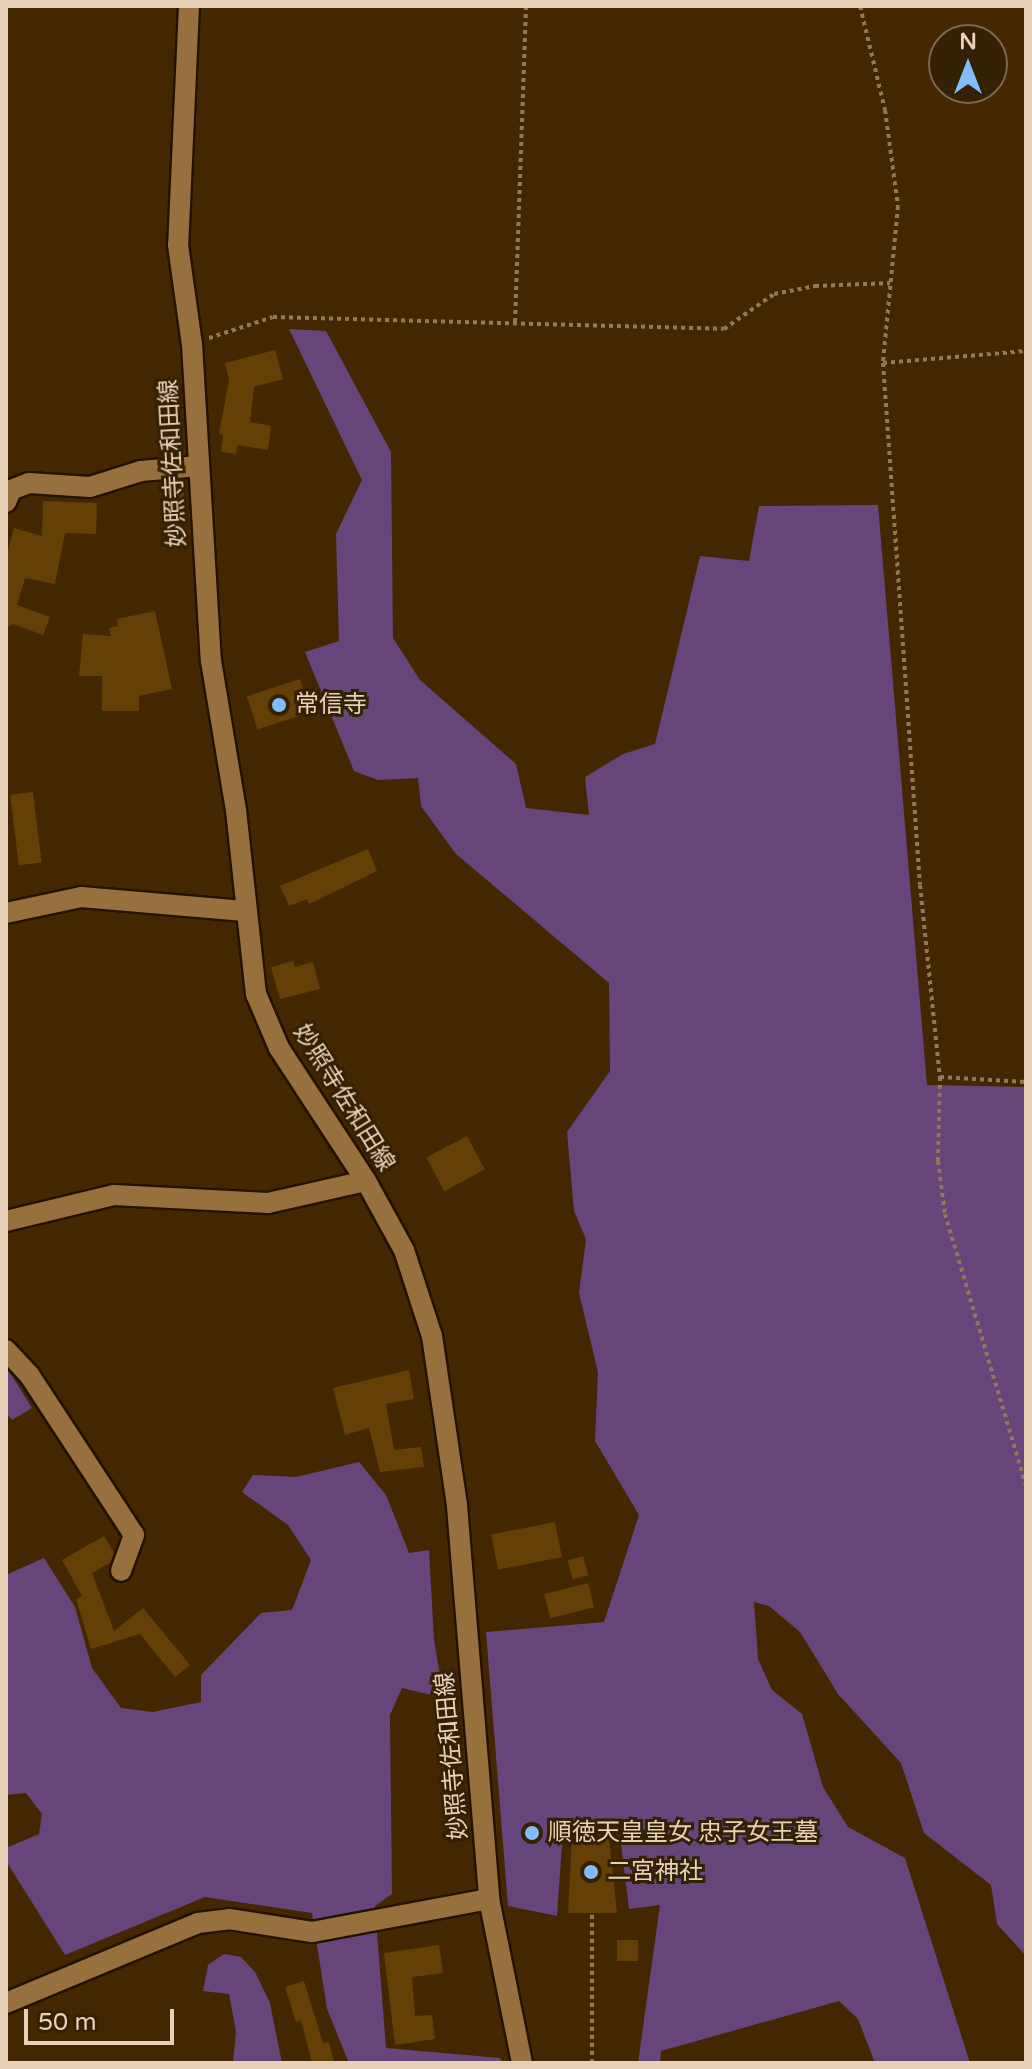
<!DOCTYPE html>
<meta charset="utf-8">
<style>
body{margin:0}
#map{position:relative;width:1032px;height:2069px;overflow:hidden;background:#432700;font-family:"Varela Round","Noto Sans JP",sans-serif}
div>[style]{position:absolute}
.forest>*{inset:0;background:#66457a}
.building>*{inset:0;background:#654006;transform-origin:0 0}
.path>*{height:4px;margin-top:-2px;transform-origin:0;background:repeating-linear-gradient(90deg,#917858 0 4px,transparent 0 8px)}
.roads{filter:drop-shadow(2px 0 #241200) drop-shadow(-2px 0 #241200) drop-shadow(0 2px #241200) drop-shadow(0 -2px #241200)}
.minor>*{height:20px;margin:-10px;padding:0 10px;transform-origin:10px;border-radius:10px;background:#98703e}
.secondary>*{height:20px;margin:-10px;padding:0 10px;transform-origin:10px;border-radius:10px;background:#98703e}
.dots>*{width:22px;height:22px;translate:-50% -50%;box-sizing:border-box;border:4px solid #342005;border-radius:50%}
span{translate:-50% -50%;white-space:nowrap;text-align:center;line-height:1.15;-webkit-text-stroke:6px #342005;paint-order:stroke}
.street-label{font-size:24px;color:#e7d1b8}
.poi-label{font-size:24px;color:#e7d1b8}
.left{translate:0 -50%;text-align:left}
.frame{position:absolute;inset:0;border:8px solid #e7d1b8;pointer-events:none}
.north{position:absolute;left:928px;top:24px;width:80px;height:80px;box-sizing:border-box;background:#342005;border:2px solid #7c674d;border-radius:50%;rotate:0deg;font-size:22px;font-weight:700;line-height:32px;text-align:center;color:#e7d1b8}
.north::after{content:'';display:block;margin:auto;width:28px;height:36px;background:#82bcfa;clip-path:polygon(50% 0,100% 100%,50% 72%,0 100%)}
.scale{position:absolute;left:24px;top:2009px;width:150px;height:36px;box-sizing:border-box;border:4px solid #e7d1b8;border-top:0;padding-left:10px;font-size:24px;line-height:28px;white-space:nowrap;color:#e7d1b8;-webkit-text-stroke:6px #342005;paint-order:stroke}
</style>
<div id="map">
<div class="forest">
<div style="clip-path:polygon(289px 329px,326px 331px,391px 452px,393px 638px,420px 680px,516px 764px,526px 808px,589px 815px,585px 777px,623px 754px,655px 744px,700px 556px,749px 561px,759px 506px,878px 505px,927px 1085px,1026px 1087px,1026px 1956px,997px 1924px,991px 1885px,924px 1833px,901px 1763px,838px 1694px,800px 1632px,769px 1606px,754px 1602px,758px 1659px,772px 1690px,802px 1714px,823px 1787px,848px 1827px,905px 1858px,970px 2063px,875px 2063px,858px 2019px,839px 2001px,661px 2051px,660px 2063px,638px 2063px,660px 1905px,629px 1909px,619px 1827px,563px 1830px,557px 1916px,508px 1906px,486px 1632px,604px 1622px,639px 1515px,595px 1441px,598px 1372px,579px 1293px,586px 1239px,574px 1211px,567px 1132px,610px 1071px,609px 983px,456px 854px,421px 806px,418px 778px,378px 780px,354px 771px,305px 652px,339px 641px,336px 534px,362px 480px)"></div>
<div style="clip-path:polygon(6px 1366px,32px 1408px,12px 1420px,6px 1413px)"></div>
<div style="clip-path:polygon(359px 1462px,386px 1495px,409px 1553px,429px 1550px,434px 1640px,444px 1698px,402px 1688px,390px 1715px,392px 1894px,375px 1906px,386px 2048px,500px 2058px,503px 2063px,349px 2063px,327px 2009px,312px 1913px,205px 1897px,65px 1955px,6px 1861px,6px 1848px,39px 1834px,42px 1814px,26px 1793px,6px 1795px,6px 1575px,44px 1558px,75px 1607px,92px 1668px,121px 1708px,153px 1712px,201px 1702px,201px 1675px,261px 1613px,292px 1610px,311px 1560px,288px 1525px,242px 1492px,253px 1475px,296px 1477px)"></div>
<div style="clip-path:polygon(224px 1954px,241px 1957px,255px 1972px,270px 2003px,282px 2063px,233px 2063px,236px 2032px,229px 1994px,203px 1991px,208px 1965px)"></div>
</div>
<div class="building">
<div style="clip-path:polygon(275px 350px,283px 379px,254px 387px,250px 422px,271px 426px,268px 450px,237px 445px,236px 454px,221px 452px,223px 435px,219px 434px,229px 380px,225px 363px)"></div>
<div style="left:184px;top:480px;width:31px;height:20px;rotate:90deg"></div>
<div style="clip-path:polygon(43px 501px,97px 503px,96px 534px,65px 533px,55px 584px,25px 578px,17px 605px,50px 617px,43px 635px,13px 624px,6px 628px,6px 557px,14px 528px,42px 536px)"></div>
<div style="clip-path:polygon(155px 611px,172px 689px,139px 696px,139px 711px,102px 711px,102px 676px,79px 676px,83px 634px,111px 636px,109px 628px,118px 626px,117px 619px)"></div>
<div style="left:300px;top:679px;width:35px;height:56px;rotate:72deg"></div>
<div style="left:33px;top:792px;width:71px;height:23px;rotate:83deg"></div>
<div style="clip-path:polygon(368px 849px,377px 871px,309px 904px,307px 899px,289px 906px,280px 886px)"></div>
<div style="clip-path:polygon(293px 961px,295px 967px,313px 962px,320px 989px,280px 999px,271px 967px)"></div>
<div style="left:467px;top:1136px;width:38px;height:46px;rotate:62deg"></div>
<div style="clip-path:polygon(409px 1370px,414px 1399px,386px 1404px,394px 1450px,421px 1447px,424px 1467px,380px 1472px,369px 1428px,345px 1435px,333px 1388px)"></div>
<div style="left:555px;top:1522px;width:36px;height:65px;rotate:79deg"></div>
<div style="clip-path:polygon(104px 1536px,114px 1553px,110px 1563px,92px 1573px,114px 1631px,143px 1608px,190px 1665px,175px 1677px,140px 1634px,91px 1649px,76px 1599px,82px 1596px,62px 1560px)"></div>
<div style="left:583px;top:1556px;width:20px;height:16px;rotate:75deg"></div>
<div style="left:588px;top:1583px;width:25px;height:45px;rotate:76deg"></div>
<div style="clip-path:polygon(572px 1838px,609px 1838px,617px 1913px,568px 1913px)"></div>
<div style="left:617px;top:1940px;width:21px;height:21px"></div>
<div style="clip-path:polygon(439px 1945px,443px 1973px,412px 1977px,415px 2016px,432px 2015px,435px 2039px,395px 2045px,384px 1953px)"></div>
<div style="clip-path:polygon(304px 1981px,323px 2043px,329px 2042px,334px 2063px,312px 2063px,301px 2020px,296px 2022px,285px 1987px)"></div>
</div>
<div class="path">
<div style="left:860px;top:6px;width:107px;rotate:76.5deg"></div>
<div style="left:885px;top:110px;width:97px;rotate:82.3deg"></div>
<div style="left:898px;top:206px;width:158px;rotate:95.5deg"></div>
<div style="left:883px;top:363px;width:523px;rotate:85.95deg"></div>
<div style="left:920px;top:885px;width:193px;rotate:84.1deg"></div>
<div style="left:940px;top:1077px;width:84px;rotate:91.4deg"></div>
<div style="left:938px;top:1161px;width:53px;rotate:82.5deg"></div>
<div style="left:945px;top:1214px;width:283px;rotate:73.4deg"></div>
<div style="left:515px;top:322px;width:316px;rotate:-88deg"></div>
<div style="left:209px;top:338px;width:67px;rotate:-18.2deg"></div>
<div style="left:273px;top:317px;width:451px;rotate:1.5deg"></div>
<div style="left:724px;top:329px;width:61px;rotate:-35deg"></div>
<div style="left:774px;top:294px;width:42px;rotate:-11deg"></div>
<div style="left:815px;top:286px;width:75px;rotate:-2.3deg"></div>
<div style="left:883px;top:363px;width:144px;rotate:-4.8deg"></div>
<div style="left:940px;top:1077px;width:86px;rotate:3.3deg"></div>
<div style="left:592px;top:2063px;width:150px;rotate:-90deg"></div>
</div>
<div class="roads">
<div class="minor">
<div style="left:6px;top:502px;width:13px;rotate:-67deg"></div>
<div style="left:11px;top:490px;width:19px;rotate:-21deg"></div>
<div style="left:29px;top:483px;width:61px;rotate:3.8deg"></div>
<div style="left:90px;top:487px;width:53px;rotate:-17.4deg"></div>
<div style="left:141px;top:471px;width:58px;rotate:-4.9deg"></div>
<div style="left:6px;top:913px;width:77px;rotate:-12deg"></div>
<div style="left:81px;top:897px;width:164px;rotate:4.9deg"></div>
<div style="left:6px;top:1221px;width:111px;rotate:-13.5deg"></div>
<div style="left:114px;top:1195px;width:154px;rotate:3deg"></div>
<div style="left:268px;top:1203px;width:100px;rotate:-12.7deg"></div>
<div style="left:6px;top:1350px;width:35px;rotate:47deg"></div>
<div style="left:30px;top:1376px;width:190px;rotate:56.8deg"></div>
<div style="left:134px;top:1535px;width:38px;rotate:110deg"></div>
<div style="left:6px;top:2003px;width:208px;rotate:-22.6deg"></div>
<div style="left:198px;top:1923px;width:31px;rotate:-7deg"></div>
<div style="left:229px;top:1919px;width:84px;rotate:8.9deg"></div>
<div style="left:312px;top:1932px;width:180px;rotate:-10.6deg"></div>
</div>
<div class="secondary">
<div style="left:189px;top:6px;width:239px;rotate:92.6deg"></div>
<div style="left:178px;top:245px;width:100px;rotate:82deg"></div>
<div style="left:192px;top:344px;width:318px;rotate:86.6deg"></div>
<div style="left:211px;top:661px;width:151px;rotate:80.5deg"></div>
<div style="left:236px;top:810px;width:185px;rotate:83.8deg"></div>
<div style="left:256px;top:994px;width:59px;rotate:66.9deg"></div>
<div style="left:279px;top:1048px;width:159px;rotate:56.8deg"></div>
<div style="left:366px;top:1181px;width:79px;rotate:61.2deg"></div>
<div style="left:404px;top:1250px;width:90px;rotate:72deg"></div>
<div style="left:432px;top:1336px;width:172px;rotate:81.6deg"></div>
<div style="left:457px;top:1506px;width:394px;rotate:85.3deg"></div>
<div style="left:489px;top:1899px;width:167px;rotate:78.6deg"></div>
</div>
</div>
<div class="dots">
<div style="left:279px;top:705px;background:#82bcfa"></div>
<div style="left:532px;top:1833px;background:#82bcfa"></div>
<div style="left:591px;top:1872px;background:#82bcfa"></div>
</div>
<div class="street-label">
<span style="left:173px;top:463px;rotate:-93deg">妙照寺佐和田線</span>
<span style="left:344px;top:1098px;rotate:58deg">妙照寺佐和田線</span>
<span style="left:452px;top:1756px;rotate:-95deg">妙照寺佐和田線</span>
</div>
<div class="poi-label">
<span class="left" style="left:295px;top:705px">常信寺</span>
<span class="left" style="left:548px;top:1833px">順徳天皇皇女 忠子女王墓</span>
<span class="left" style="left:607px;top:1872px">二宮神社</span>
</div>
<div class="frame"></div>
<div class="north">N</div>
<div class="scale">50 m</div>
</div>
